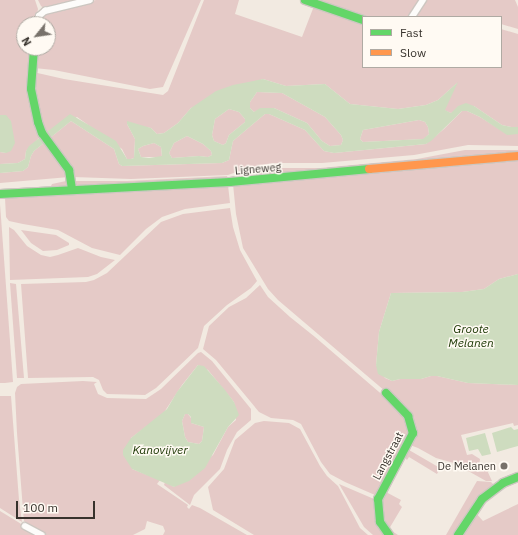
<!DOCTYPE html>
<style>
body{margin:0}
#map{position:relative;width:518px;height:535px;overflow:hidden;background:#f2eae1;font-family:"IBM Plex Sans",sans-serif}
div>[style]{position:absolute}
.green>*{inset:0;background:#e5cac7}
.water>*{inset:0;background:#cedcbf}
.roads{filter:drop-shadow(1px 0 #cdc7c1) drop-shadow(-1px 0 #cdc7c1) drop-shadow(0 1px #cdc7c1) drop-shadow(0 -1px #cdc7c1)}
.street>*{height:5.5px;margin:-2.75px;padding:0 2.75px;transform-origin:2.75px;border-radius:2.75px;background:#fdfcfa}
.fast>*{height:8px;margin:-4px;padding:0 4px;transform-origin:4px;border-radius:4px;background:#63d668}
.slow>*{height:8px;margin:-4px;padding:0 4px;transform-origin:4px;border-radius:4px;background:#ff974d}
.dots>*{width:11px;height:11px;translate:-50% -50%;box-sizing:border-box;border:2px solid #fffaf3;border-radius:50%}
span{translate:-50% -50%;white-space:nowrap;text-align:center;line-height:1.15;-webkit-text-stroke:3px #fffaf3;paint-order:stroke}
.street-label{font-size:11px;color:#37322c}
.poi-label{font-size:11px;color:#37322c}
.right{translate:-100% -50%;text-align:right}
.water-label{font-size:12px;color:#193500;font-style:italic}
.legend{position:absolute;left:362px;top:16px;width:140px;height:52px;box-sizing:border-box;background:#fffaf3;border:1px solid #afaaa3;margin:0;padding:5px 7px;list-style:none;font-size:12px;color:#37322c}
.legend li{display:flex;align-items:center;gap:8px;height:20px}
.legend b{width:20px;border:1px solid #afaaa3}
.north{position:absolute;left:16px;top:16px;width:40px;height:40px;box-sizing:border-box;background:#fffaf3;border:1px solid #afaaa3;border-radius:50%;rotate:240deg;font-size:11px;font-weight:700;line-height:16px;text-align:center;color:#37322c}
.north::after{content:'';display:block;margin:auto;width:14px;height:18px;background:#78726b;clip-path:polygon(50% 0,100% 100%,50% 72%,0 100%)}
.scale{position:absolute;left:16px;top:501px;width:79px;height:18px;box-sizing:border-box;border:2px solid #37322c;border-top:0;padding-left:5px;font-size:12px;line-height:14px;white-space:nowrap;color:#37322c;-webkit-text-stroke:3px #fffaf3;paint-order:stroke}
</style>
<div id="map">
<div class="green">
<div style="clip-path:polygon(0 0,35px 0,38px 9px,35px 24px,24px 24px,24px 48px,32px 48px,30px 63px,41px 136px,26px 151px,25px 159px,18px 163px,0 164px,0 152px,6px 153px,6px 115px,0 115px)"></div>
<div style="clip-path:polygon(38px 0,83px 0,45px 9px,41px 6px)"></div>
<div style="clip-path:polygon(96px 0,201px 0,163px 87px,150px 89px,54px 70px,34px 68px,36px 48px,48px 48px,48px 24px,39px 24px,41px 17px,47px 12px)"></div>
<div style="clip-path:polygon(204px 0,239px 0,235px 14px,302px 37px,314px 6px,363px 23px,363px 67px,501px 67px,501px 29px,518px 34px,518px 127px,511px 127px,502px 125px,474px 106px,451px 113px,444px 110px,457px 83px,438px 100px,426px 105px,398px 109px,350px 104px,325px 84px,286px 86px,263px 79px,191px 108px,178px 123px,164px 133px,157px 134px,151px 128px,127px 124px,135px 139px,134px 158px,131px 159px,127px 159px,122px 149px,77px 117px,46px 133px,35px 104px,33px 72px,64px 79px,163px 95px,168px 91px)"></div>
<div style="clip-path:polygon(310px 0,420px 0,409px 17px,360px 16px)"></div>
<div style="clip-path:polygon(425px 0,515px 0,518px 7px,518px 29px,501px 24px,501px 17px,415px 17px)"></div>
<div style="clip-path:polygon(257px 92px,282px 93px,325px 117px,341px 135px,343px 140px,341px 145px,330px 146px,322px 141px,307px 123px,274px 108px,254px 112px,250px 108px,250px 102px)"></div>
<div style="clip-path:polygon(229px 109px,239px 112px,245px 119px,245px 122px,229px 135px,226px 143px,223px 145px,214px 141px,212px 135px,215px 119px)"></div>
<div style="clip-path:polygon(462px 111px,467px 111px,480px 117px,507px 134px,518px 134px,518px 146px,468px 145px,414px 155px,322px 163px,273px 163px,248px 168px,228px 175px,131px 179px,73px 177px,50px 138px,71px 121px,114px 149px,119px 164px,122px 166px,222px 163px,229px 160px,233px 141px,265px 114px,269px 114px,305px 130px,324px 151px,334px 153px,426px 144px,444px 129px)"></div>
<div style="clip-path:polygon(419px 120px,425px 122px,428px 127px,429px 134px,424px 139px,363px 142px,360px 139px,363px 130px)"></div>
<div style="clip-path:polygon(187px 136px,203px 144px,211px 151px,212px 155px,208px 157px,199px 156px,172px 158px,169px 153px,174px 143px)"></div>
<div style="clip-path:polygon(45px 142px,55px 153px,69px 177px,0 183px,0 173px,23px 171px,28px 167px,31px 156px,34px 151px)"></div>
<div style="clip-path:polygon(154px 143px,161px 147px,162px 157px,141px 157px,138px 149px,143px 146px)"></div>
<div style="clip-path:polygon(465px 150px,518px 150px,518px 154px,231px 179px,230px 177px,265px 168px,320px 168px,417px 159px)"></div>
<div style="clip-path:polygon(518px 160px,518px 274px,499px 279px,484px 289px,462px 292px,391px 293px,379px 332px,376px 365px,385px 378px,392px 381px,400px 379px,421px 379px,431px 376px,437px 376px,468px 383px,518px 385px,518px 425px,514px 426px,513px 423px,461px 435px,467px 455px,472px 454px,480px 459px,479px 466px,486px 468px,492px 481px,486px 481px,454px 463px,436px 458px,418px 448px,410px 445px,415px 429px,392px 397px,278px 300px,268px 289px,243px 248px,236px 214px,233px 184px,269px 183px)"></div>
<div style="clip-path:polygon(227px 176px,228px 179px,50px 188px,52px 184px,66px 181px,127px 181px)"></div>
<div style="clip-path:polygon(228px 185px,230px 203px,185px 209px,162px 217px,146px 229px,120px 255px,92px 248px,58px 230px,23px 224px,9px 221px,6px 217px,5px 198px)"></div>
<div style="clip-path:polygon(0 204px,13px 382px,5px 383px,0 383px)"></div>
<div style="clip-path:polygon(230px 208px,233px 227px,240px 250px,257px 281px,251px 288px,227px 305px,204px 326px,198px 348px,156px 388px,145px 395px,107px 394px,103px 390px,99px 380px,93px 377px,28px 378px,21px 284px,86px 282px,94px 280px,107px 273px,161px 222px,183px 214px)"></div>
<div style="clip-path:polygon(9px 227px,14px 230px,27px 246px,41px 255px,50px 257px,58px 255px,78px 248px,101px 257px,115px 260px,97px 274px,88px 277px,10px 280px)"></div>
<div style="clip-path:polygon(21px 230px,56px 235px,69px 243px,69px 245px,57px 250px,43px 251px,31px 243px)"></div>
<div style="clip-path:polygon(10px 283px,16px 284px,24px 378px,17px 378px)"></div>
<div style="clip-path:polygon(260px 285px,268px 297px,290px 317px,315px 337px,400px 410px,409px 425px,409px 434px,375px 495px,345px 482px,330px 474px,321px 462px,301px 424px,293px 420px,271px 418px,259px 412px,216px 360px,203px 349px,209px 326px,229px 307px,246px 298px)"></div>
<div style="clip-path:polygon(201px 352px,212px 361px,251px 409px,251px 420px,237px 432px,227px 450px,220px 469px,194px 495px,190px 505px,164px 485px,165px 482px,174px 487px,213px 455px,228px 427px,236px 420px,234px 402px,208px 370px,198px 365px,182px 385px,163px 414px,131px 438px,132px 469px,160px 480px,157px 484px,188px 505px,187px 507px,189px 509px,192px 505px,200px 508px,247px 535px,163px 535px,165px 531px,163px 526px,147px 521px,145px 529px,133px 535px,45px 535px,27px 524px,24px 521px,23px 510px,17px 433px,15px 393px,17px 387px,21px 384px,83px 381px,97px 382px,94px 384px,98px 394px,107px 398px,146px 399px,161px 389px,198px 353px)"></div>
<div style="clip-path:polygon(0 396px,11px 396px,19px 500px,22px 522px,0 508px)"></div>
<div style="clip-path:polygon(185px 414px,188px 414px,191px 418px,191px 423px,204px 427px,202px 441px,199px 444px,188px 442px,185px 437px,182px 421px)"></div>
<div style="clip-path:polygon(264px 421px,289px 423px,300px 429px,320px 466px,327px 476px,338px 486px,360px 528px,368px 535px,254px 535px,213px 510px,208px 487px,224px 469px,235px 440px,255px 423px)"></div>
<div style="clip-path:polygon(409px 450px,440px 468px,437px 474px,409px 457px,407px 460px,406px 459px,405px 457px)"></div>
<div style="clip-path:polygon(477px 481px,491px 482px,494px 485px,455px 535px,446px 535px)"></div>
<div style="clip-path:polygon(339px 484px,374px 499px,388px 535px,373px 535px,364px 527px)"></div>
<div style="clip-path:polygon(384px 491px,401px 500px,399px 504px,402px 507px,389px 529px,398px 535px,395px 535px,385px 528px,380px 504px)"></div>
<div style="clip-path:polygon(518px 504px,518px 535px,460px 535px,475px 512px,483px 521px)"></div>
<div style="clip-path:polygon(0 511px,18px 522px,38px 535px,0 535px)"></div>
</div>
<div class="water">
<div style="clip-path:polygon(evenodd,263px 79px,286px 86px,325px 84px,350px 104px,398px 109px,426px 105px,438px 100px,458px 82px,445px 110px,451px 113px,458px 106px,466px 103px,474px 106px,502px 125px,511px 127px,518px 127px,518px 134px,507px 135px,480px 117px,467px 111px,462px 111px,431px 141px,426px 144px,334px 153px,324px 151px,305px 130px,269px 114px,265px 114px,233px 141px,229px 160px,222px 163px,122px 166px,119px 164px,114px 149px,71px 121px,34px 151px,31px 156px,28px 167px,23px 171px,0 173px,0 164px,18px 163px,25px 159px,26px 151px,29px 146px,70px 114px,116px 141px,127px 159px,131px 159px,134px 158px,135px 139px,127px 124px,127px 121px,151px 128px,157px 134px,164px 133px,178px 123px,191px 108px,216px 91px,233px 85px,263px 79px,257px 92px,282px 93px,325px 117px,341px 135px,343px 140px,341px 145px,330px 146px,322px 141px,307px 123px,274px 108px,260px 108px,254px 112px,250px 108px,250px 102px,257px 92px,263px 79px,229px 109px,239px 112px,245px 119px,245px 122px,229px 135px,226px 143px,223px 145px,214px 141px,212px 135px,215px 119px,229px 109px,263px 79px,419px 120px,425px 122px,428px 127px,429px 134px,423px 139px,363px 142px,360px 139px,363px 130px,419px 120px,263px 79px,187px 136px,203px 144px,211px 151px,212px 155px,208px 157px,199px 156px,172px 158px,169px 153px,174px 143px,187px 136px,263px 79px,154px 143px,161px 147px,162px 156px,149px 158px,141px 157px,138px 149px,143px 146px,154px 143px)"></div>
<div style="clip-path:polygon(0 115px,6px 115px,11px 121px,15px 143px,11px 151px,6px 153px,0 152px)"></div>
<div style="clip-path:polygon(518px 274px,518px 385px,468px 383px,437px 376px,431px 376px,421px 379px,400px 379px,392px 381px,378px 374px,376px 365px,379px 332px,391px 293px,462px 292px,484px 289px,499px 279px)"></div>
<div style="clip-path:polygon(evenodd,198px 365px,204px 366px,225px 390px,234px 402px,239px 415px,228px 427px,205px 468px,189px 481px,174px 487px,132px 469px,123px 455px,123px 450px,131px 438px,167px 409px,177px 392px,198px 365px,185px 414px,188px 414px,191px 417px,191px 423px,204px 427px,202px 441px,199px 444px,188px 442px,185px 437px,182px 421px,185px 414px)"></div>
<div style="clip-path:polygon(511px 427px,514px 430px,518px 429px,518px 446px,497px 452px,492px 433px)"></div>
<div style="clip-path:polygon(485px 433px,491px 454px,482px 456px,478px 449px,469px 451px,466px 438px)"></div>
</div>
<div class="roads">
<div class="street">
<div style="left:412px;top:17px;width:20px;rotate:-57deg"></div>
<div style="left:37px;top:24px;width:8px;rotate:-76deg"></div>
<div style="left:39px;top:16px;width:8px;rotate:-40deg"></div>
<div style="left:45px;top:11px;width:46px;rotate:-13.7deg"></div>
<div style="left:25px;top:526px;width:19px;rotate:28deg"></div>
</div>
<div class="fast">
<div style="left:305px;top:0;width:61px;rotate:19deg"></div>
<div style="left:34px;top:48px;width:41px;rotate:94.2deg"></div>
<div style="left:31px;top:89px;width:34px;rotate:78deg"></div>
<div style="left:38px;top:122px;width:12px;rotate:70deg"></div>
<div style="left:42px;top:133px;width:46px;rotate:53.9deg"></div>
<div style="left:69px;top:170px;width:20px;rotate:81deg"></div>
<div style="left:0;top:194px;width:230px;rotate:-3deg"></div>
<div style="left:230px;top:182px;width:140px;rotate:-5.3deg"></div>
<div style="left:386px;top:393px;width:32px;rotate:46deg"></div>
<div style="left:408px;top:416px;width:18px;rotate:74deg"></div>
<div style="left:413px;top:433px;width:75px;rotate:117.9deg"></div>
<div style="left:378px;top:499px;width:23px;rotate:85deg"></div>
<div style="left:380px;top:522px;width:16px;rotate:55deg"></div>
<div style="left:458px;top:535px;width:43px;rotate:-56.3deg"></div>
<div style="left:482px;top:499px;width:26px;rotate:-37deg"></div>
<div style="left:503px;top:483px;width:16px;rotate:-22deg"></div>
</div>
<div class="slow">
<div style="left:369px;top:169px;width:150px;rotate:-5deg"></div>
</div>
</div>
<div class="dots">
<div style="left:504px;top:466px;background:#78726b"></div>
</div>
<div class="street-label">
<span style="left:258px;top:169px;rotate:-5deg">Ligneweg</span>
<span style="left:388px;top:456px;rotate:-62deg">Langstraat</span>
</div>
<div class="poi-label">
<span class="right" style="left:496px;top:466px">De Melanen</span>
</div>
<div class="water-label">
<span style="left:471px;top:336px">Groote<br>Melanen</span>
<span style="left:160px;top:450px">Kanovijver</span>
</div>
<ul class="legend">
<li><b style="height:5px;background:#63d668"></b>Fast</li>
<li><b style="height:5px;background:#ff974d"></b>Slow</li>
</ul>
<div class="north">N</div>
<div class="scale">100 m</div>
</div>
